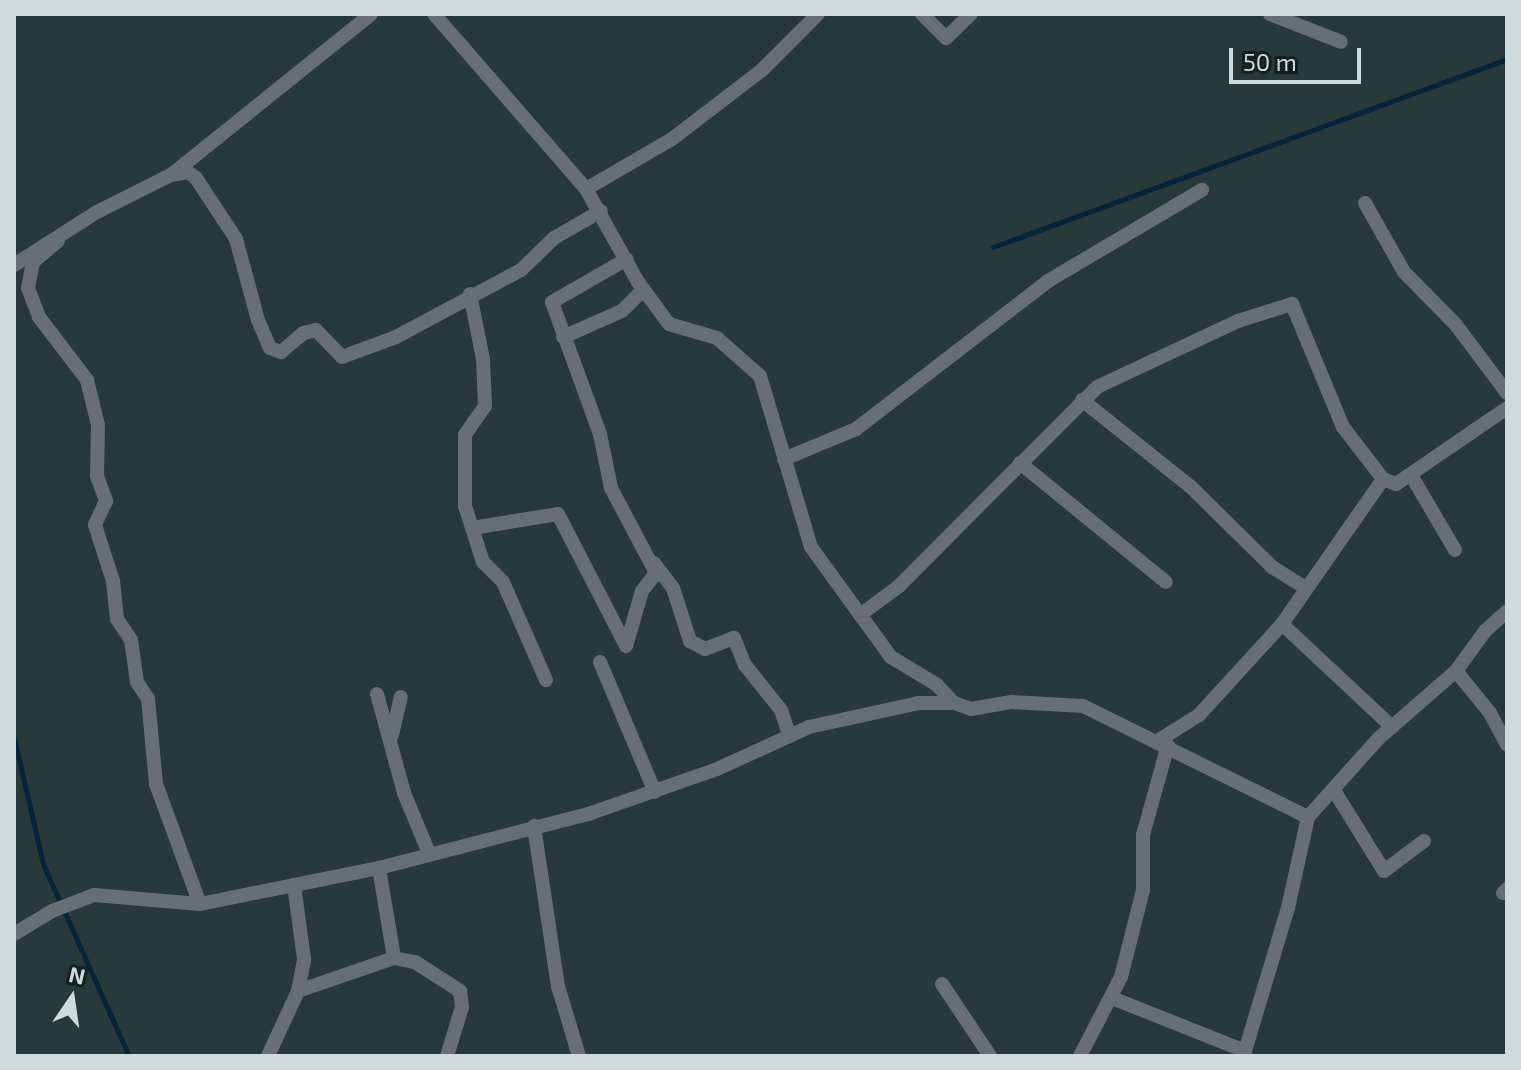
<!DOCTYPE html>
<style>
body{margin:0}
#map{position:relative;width:1521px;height:1070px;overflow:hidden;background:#273939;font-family:"Exo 2",sans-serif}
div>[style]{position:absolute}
.stream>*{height:5px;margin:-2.5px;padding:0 2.5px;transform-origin:2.5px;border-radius:2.5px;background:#04243e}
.minor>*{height:14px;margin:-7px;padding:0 7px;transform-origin:7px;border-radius:7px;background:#676f72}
span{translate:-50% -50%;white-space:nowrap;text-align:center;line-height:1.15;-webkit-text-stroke:7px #161e1e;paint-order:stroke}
.frame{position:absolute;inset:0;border:16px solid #cfdada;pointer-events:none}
.north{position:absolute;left:32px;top:958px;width:80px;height:80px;-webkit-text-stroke:6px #161e1e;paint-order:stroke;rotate:13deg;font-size:22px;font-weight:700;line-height:32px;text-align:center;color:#cfdada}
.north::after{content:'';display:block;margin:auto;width:28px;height:36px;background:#cfdada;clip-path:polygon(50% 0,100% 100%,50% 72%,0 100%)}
.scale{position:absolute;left:1229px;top:48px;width:132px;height:36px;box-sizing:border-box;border:4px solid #cfdada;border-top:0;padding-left:10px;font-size:24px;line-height:28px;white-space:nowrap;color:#cfdada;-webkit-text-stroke:6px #161e1e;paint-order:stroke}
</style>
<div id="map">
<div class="stream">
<div style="left:993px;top:247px;width:547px;rotate:-20.09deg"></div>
<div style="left:14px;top:738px;width:129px;rotate:77deg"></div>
<div style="left:43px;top:864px;width:210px;rotate:65.9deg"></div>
</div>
<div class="minor">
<div style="left:434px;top:14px;width:232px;rotate:49deg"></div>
<div style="left:586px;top:189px;width:107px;rotate:60.8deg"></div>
<div style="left:638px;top:282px;width:52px;rotate:53.6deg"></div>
<div style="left:669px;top:324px;width:50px;rotate:16.3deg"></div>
<div style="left:717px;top:338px;width:57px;rotate:41.5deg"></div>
<div style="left:760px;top:376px;width:178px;rotate:73.4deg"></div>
<div style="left:811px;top:547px;width:136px;rotate:54deg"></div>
<div style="left:891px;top:657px;width:54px;rotate:31.3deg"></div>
<div style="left:937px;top:685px;width:25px;rotate:47deg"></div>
<div style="left:922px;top:14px;width:34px;rotate:45deg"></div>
<div style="left:946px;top:38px;width:35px;rotate:-44deg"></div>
<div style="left:1270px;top:14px;width:76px;rotate:21.5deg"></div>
<div style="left:171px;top:175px;width:17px;rotate:-10deg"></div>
<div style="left:188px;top:172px;width:10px;rotate:37deg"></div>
<div style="left:196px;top:178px;width:73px;rotate:56.7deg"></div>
<div style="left:236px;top:239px;width:84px;rotate:74.8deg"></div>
<div style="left:258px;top:320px;width:30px;rotate:67deg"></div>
<div style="left:270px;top:348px;width:12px;rotate:20deg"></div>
<div style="left:281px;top:352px;width:30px;rotate:-40deg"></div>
<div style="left:304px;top:333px;width:12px;rotate:-14deg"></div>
<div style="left:316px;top:330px;width:37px;rotate:46deg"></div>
<div style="left:342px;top:357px;width:58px;rotate:-20.3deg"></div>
<div style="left:396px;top:337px;width:142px;rotate:-28.2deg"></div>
<div style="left:521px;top:270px;width:46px;rotate:-44.1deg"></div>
<div style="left:554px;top:238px;width:54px;rotate:-29.9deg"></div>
<div style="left:586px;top:189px;width:99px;rotate:-30.2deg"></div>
<div style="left:672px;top:139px;width:113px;rotate:-37.5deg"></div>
<div style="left:762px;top:70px;width:79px;rotate:-45deg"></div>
<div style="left:1365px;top:203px;width:79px;rotate:60.5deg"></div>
<div style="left:1404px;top:272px;width:74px;rotate:45.5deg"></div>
<div style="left:1456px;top:325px;width:85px;rotate:53.1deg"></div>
<div style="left:58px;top:241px;width:33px;rotate:140deg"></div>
<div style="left:33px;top:262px;width:26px;rotate:101deg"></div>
<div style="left:28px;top:288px;width:31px;rotate:69deg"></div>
<div style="left:39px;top:317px;width:79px;rotate:52.7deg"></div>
<div style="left:87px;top:380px;width:46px;rotate:76.3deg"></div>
<div style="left:98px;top:425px;width:51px;rotate:91.1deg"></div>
<div style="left:97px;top:476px;width:27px;rotate:70deg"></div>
<div style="left:106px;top:501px;width:26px;rotate:115deg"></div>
<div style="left:95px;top:525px;width:59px;rotate:72.2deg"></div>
<div style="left:113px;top:581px;width:38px;rotate:84deg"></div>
<div style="left:117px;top:619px;width:25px;rotate:56deg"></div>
<div style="left:131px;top:640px;width:42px;rotate:81.9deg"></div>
<div style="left:137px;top:682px;width:20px;rotate:57deg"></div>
<div style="left:148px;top:699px;width:85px;rotate:84.6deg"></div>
<div style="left:156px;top:784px;width:128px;rotate:69.9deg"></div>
<div style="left:14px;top:265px;width:98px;rotate:-32.6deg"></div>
<div style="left:97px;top:212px;width:83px;rotate:-26.6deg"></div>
<div style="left:171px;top:175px;width:257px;rotate:-38.8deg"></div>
<div style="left:470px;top:294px;width:66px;rotate:78.7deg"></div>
<div style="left:483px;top:359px;width:47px;rotate:87.6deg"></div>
<div style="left:485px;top:406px;width:35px;rotate:125deg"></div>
<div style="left:465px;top:435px;width:71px;rotate:90deg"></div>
<div style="left:465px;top:506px;width:59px;rotate:72.2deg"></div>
<div style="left:483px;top:562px;width:28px;rotate:45deg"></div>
<div style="left:503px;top:582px;width:107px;rotate:66.3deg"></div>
<div style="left:563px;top:337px;width:64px;rotate:-23.8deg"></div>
<div style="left:622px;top:311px;width:30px;rotate:-45deg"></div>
<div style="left:1082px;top:400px;width:139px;rotate:38.6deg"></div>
<div style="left:1191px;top:487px;width:114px;rotate:44.6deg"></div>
<div style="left:1272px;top:567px;width:39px;rotate:32deg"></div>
<div style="left:784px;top:459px;width:78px;rotate:-22.6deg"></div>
<div style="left:856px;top:429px;width:242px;rotate:-37.6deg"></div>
<div style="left:1048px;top:281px;width:179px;rotate:-30.6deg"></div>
<div style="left:1020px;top:463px;width:188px;rotate:39.2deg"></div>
<div style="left:1411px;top:475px;width:87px;rotate:59.6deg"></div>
<div style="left:472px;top:528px;width:87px;rotate:-9.2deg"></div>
<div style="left:558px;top:514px;width:148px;rotate:62.7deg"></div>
<div style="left:654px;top:563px;width:31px;rotate:53deg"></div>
<div style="left:673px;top:588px;width:56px;rotate:72.2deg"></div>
<div style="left:690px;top:641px;width:17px;rotate:28deg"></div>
<div style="left:705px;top:649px;width:31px;rotate:-21deg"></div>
<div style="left:734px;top:638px;width:29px;rotate:68deg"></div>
<div style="left:745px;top:665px;width:58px;rotate:51.3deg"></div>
<div style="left:781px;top:710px;width:25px;rotate:72deg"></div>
<div style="left:860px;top:615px;width:49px;rotate:-36.6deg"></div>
<div style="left:899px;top:586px;width:281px;rotate:-45.1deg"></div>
<div style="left:1097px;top:387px;width:156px;rotate:-25.1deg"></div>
<div style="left:1238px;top:321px;width:57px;rotate:-17.5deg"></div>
<div style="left:1292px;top:304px;width:133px;rotate:67.5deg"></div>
<div style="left:1343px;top:427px;width:66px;rotate:52.4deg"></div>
<div style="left:1282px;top:624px;width:151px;rotate:43.1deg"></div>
<div style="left:626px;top:646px;width:57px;rotate:-73.8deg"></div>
<div style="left:642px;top:591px;width:23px;rotate:-52deg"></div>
<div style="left:656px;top:573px;width:96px;rotate:-117.9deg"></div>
<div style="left:611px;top:488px;width:55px;rotate:-101.5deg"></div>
<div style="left:600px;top:434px;width:140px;rotate:-110deg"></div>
<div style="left:552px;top:302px;width:86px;rotate:-29.8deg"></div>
<div style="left:600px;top:662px;width:141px;rotate:67.1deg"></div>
<div style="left:1456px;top:671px;width:54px;rotate:51deg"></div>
<div style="left:1490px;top:713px;width:36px;rotate:62deg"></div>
<div style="left:377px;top:694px;width:103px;rotate:74.7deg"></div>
<div style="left:404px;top:793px;width:65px;rotate:67.4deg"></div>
<div style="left:392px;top:735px;width:39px;rotate:-77deg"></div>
<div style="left:1159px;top:740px;width:47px;rotate:-32deg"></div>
<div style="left:1199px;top:715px;width:123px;rotate:-47.6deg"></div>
<div style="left:1282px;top:624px;width:177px;rotate:-55.1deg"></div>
<div style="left:1383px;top:479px;width:14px;rotate:21deg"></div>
<div style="left:1396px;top:484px;width:135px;rotate:-34.4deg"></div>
<div style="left:1335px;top:792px;width:93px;rotate:58.2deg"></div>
<div style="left:1384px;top:871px;width:50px;rotate:-36.9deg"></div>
<div style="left:534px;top:826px;width:162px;rotate:81.5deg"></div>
<div style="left:558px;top:986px;width:73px;rotate:73.3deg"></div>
<div style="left:379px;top:868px;width:91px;rotate:80.5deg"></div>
<div style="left:1503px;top:893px;width:6px;rotate:-45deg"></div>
<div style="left:14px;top:934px;width:44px;rotate:-31.2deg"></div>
<div style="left:52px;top:911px;width:45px;rotate:-20.9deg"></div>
<div style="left:94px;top:895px;width:106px;rotate:4.9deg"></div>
<div style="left:200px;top:904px;width:183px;rotate:-11.4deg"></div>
<div style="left:379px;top:868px;width:219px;rotate:-14.5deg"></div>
<div style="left:591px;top:813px;width:133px;rotate:-19.2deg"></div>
<div style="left:717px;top:769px;width:101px;rotate:-24.5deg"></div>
<div style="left:809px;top:727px;width:113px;rotate:-12.3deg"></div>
<div style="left:919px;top:703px;width:35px"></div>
<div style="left:954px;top:703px;width:18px;rotate:19deg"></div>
<div style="left:971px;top:709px;width:41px;rotate:-9.9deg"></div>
<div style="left:1011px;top:702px;width:72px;rotate:3.2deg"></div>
<div style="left:1083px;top:706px;width:251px;rotate:26.3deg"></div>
<div style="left:1308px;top:817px;width:106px;rotate:-48.1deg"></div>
<div style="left:1379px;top:738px;width:102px;rotate:-41deg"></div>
<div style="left:1456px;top:671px;width:49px;rotate:-54.1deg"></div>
<div style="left:1485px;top:631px;width:30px;rotate:-42deg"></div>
<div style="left:942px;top:984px;width:87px;rotate:56.3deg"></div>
<div style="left:298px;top:991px;width:102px;rotate:-19deg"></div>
<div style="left:394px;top:958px;width:21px;rotate:11deg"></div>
<div style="left:415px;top:962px;width:54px;rotate:32.8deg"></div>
<div style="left:460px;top:991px;width:16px;rotate:83deg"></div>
<div style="left:462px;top:1007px;width:51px;rotate:107deg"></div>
<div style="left:1117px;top:1000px;width:138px;rotate:21.7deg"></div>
<div style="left:1245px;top:1051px;width:149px;rotate:-73.3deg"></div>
<div style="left:1288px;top:908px;width:93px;rotate:-77.6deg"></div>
<div style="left:268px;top:1056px;width:72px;rotate:-65.2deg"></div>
<div style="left:298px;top:991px;width:33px;rotate:-79deg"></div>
<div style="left:304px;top:959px;width:75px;rotate:-97.7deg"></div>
<div style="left:1080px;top:1056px;width:89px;rotate:-62.6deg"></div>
<div style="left:1121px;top:977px;width:90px;rotate:-75.8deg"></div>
<div style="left:1143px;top:890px;width:55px;rotate:-90deg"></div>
<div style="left:1143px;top:835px;width:93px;rotate:-74.5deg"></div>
</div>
<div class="frame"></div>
<div class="north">N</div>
<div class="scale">50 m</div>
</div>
